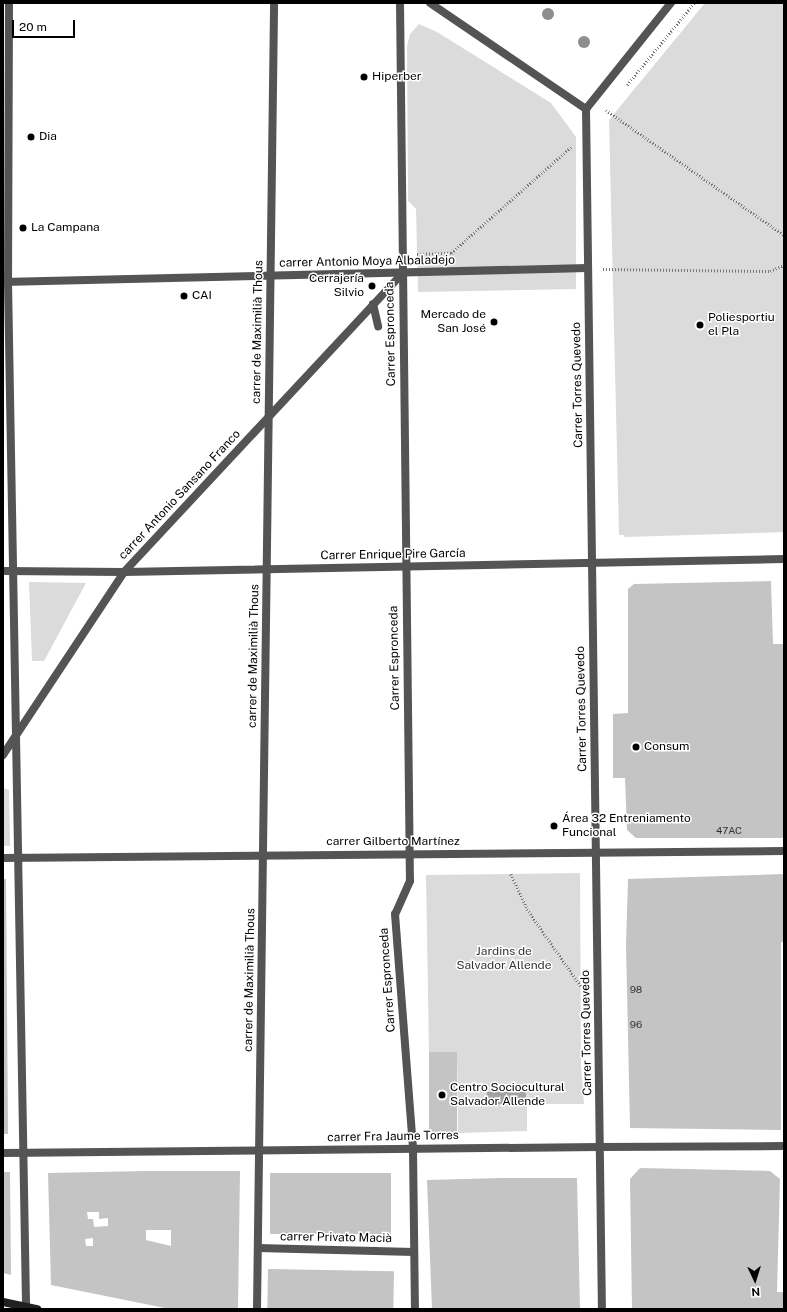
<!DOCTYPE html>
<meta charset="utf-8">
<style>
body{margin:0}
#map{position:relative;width:787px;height:1312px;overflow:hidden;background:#fff;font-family:"Public Sans",sans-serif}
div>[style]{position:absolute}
.green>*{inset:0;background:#dbdbdb}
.water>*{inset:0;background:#a2a2a2;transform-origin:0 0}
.building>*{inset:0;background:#c4c4c4;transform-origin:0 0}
.path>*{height:2.5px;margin-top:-1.25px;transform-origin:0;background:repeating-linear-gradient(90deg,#767676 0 1px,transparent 0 3px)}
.service>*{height:8px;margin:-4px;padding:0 4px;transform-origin:4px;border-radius:4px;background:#545454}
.pedestrian>*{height:8px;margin:-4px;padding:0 4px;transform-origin:4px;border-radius:4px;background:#545454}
.minor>*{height:8px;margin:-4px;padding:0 4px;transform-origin:4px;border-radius:4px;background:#545454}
.secondary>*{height:8px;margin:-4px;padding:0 4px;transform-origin:4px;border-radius:4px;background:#212121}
.trees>*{width:12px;height:12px;margin:-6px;border-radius:50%;background:#8e8e8e}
.dots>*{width:11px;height:11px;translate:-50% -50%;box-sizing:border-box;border:2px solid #fff;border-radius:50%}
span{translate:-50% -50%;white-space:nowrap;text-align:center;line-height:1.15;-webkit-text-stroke:3px #fff;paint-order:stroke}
.number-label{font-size:10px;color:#313131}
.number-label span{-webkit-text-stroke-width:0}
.poi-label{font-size:12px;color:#000}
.left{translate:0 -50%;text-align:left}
.right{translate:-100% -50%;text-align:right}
.street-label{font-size:12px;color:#000}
.park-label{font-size:12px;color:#323232}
.frame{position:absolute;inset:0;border:4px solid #000;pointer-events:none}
.north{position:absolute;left:735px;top:1260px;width:40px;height:40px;-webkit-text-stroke:3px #fff;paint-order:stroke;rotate:176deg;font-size:11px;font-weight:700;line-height:16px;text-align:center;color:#000}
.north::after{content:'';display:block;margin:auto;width:14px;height:18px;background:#000;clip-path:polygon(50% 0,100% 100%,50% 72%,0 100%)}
.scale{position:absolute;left:12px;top:20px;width:63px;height:18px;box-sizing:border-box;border:2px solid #000;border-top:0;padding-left:5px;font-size:12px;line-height:14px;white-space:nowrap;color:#000;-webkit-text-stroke:3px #fff;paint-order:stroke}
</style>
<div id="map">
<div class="green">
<div style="clip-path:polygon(705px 3px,784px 3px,784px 532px,624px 537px,624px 535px,619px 535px,609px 120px)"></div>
<div style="clip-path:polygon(419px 24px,437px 32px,551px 103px,576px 137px,576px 289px,418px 292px,416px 209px,408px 201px,407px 46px,410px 34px)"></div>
<div style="clip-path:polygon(29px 582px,86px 583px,44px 661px,32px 661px)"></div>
<div style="clip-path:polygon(3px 788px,9px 790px,10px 846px,3px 846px)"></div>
<div style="clip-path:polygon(580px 873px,581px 1065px,584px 1104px,527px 1104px,527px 1131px,458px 1133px,457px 1052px,429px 1052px,426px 875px)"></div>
</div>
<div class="water">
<div style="left:526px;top:1092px;width:12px;height:39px;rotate:90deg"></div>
</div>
<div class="building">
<div style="clip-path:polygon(771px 581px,773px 644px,784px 644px,784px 838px,636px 838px,627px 830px,625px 778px,613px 778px,613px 714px,628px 713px,628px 589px,634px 584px)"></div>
<div style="clip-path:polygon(784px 874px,784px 942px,781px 942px,781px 1130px,630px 1128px,626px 944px,628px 879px)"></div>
<div style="clip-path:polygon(3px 879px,6px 879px,8px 1134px,3px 1134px)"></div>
<div style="left:429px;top:1052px;width:28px;height:81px"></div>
<div style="clip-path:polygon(640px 1168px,770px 1171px,780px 1179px,777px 1292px,784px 1292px,784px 1309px,632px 1309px,630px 1179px)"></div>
<div style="clip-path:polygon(evenodd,147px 1171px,240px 1171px,238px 1309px,170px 1309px,51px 1285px,48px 1173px,147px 1171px,87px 1212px,99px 1212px,99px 1219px,108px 1218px,108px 1226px,94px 1227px,93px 1219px,88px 1219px,87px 1212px,147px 1171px,146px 1230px,171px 1230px,171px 1246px,146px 1240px,146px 1230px,147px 1171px,93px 1238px,93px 1246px,86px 1246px,85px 1239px,93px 1238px)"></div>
<div style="clip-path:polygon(3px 1172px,10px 1172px,11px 1275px,3px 1273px)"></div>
<div style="left:270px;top:1173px;width:121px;height:61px"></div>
<div style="clip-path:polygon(501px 1178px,577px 1178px,580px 1309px,432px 1309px,427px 1180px)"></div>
<div style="left:268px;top:1269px;width:126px;height:40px;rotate:1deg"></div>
</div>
<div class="path">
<div style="left:627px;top:85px;width:106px;rotate:-50.7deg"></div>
<div style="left:606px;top:110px;width:218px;rotate:35.1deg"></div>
<div style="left:417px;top:254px;width:34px;rotate:-2deg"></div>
<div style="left:451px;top:253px;width:162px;rotate:-41.5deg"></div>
<div style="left:603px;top:269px;width:167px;rotate:0.7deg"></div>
<div style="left:770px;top:271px;width:15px;rotate:-23deg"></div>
<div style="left:511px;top:874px;width:38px;rotate:65deg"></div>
<div style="left:527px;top:909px;width:94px;rotate:55deg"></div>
</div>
<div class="service">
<div style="left:373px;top:304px;width:23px;rotate:77deg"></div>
</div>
<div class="pedestrian">
<div style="left:600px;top:1147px;width:184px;rotate:-0.3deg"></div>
</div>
<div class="minor">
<div style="left:9px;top:3px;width:279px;rotate:90.2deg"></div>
<div style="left:8px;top:282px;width:1025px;rotate:88.99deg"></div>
<div style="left:400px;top:3px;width:878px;rotate:89.35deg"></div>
<div style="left:410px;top:881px;width:36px;rotate:114deg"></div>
<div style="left:395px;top:914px;width:236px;rotate:85.6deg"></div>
<div style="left:413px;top:1149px;width:160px;rotate:89.3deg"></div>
<div style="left:430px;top:3px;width:189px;rotate:34.2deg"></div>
<div style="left:586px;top:109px;width:1200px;rotate:89.24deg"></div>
<div style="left:586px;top:109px;width:136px;rotate:-51.3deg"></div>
<div style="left:3px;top:282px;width:585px;rotate:-1.37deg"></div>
<div style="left:3px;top:571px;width:121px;rotate:0.5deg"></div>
<div style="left:124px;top:572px;width:660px;rotate:-1.13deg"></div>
<div style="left:3px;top:755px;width:219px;rotate:-56.5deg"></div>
<div style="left:124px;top:572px;width:409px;rotate:-47deg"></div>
<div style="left:3px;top:858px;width:781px;rotate:-0.51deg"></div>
<div style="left:3px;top:1153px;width:597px;rotate:-0.58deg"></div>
<div style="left:258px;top:1248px;width:156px;rotate:1.5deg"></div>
<div style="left:257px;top:1309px;width:1306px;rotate:-89.25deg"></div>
</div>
<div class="secondary">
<div style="left:3px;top:1302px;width:35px;rotate:12deg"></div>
</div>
<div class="trees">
<div style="left:548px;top:14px"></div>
<div style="left:584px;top:42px"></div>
</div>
<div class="dots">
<div style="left:364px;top:77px;background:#000"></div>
<div style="left:31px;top:137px;background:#000"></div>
<div style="left:23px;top:228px;background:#000"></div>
<div style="left:372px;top:286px;background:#000"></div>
<div style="left:184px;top:296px;background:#000"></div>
<div style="left:494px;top:322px;background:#000"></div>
<div style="left:700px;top:325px;background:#000"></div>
<div style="left:636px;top:747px;background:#000"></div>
<div style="left:554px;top:826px;background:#000"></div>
<div style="left:442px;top:1095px;background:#000"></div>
</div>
<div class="number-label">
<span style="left:729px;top:831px">47AC</span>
<span style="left:636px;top:990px">98</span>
<span style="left:636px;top:1025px">96</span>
</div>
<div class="poi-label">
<span class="left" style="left:372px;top:77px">Hiperber</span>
<span class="left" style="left:39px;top:137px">Dia</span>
<span class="left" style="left:31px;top:228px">La Campana</span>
<span class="right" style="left:364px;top:286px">Cerrajería<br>Silvio</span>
<span class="left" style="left:192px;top:296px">CAI</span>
<span class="right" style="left:486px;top:322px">Mercado de<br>San José</span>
<span class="left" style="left:708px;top:325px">Poliesportiu<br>el Pla</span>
<span class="left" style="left:644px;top:747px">Consum</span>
<span class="left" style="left:562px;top:826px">Área 32 Entreniamento<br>Funcional</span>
<span class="left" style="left:450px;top:1095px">Centro Sociocultural<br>Salvador Allende</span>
</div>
<div class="street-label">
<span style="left:367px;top:262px;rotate:-1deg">carrer Antonio Moya Albaladejo</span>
<span style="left:258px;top:332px;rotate:-89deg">carrer de Maximilià Thous</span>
<span style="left:391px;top:334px;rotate:-91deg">Carrer Espronceda</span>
<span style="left:578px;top:385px;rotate:-91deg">Carrer Torres Quevedo</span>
<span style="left:180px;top:495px;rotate:-47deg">carrer Antonio Sansano Franco</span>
<span style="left:393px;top:555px;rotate:-1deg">Carrer Enrique Pire García</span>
<span style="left:254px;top:656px;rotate:-89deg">carrer de Maximilià Thous</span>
<span style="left:395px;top:658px;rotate:-91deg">Carrer Espronceda</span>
<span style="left:582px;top:709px;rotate:-91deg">Carrer Torres Quevedo</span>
<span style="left:393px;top:842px">carrer Gilberto Martínez</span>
<span style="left:250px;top:980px;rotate:-89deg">carrer de Maximilià Thous</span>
<span style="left:388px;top:980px;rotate:-94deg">Carrer Espronceda</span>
<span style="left:587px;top:1033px;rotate:-91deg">Carrer Torres Quevedo</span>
<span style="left:393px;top:1137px;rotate:-1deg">carrer Fra Jaume Torres</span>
<span style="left:336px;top:1238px;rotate:1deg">carrer Privato Macià</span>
</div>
<div class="park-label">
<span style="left:504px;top:959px">Jardins de<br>Salvador Allende</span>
</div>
<div class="frame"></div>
<div class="north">N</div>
<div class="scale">20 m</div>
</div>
